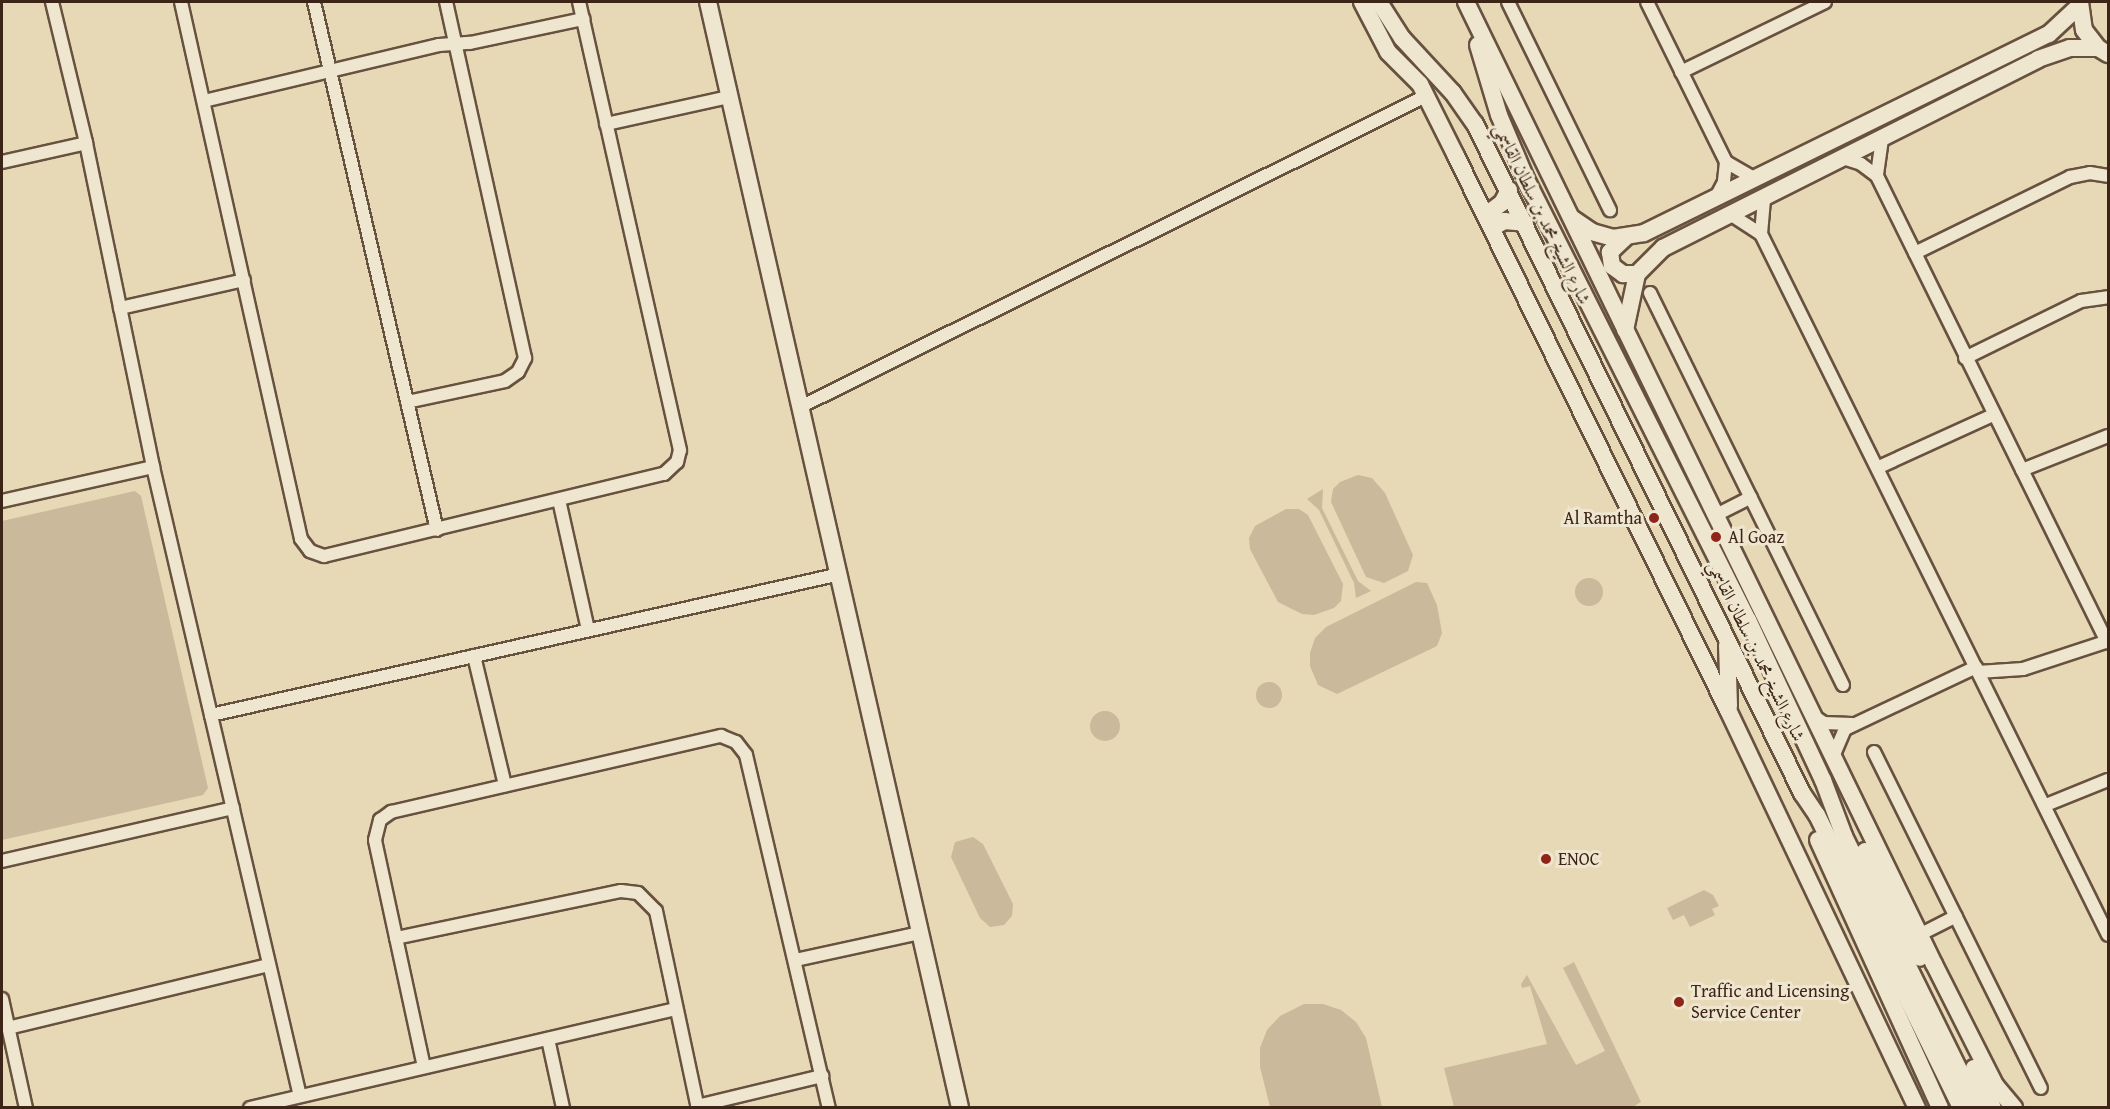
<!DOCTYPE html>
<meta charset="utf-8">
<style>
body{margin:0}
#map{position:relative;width:2110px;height:1109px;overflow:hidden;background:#e7d8b6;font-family:"Gentium Book Plus",Amiri,serif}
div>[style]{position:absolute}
.green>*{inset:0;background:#cab99b}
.round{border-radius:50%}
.roads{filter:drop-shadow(2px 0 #67513f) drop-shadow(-2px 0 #67513f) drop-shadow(0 2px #67513f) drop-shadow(0 -2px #67513f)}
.street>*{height:12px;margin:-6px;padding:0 6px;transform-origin:6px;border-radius:6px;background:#efe6d0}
.secondary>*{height:16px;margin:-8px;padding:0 8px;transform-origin:8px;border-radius:8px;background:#efe6d0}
.dots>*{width:16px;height:16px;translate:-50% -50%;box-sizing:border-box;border:3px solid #efe6d0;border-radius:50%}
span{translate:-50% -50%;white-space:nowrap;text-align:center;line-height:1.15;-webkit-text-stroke:6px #efe6d0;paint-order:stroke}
.street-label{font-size:18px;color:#3c2417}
.poi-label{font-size:18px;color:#3c2417}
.right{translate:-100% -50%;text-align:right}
.left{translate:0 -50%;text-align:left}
.frame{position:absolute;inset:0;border:3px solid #3c2417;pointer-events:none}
</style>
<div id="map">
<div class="green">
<div style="clip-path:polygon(1358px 475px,1372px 478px,1385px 493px,1413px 555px,1408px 571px,1384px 583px,1366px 577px,1331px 502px,1333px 489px,1340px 482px)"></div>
<div style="clip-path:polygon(1323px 489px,1322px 508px,1358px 581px,1371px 591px,1356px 598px,1354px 583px,1319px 510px,1307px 499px)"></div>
<div style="clip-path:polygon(135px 491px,141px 496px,208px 788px,203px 795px,2px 840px,2px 521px)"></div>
<div style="clip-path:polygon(1286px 509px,1299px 509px,1308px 515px,1343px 584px,1341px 601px,1334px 608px,1314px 615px,1302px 614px,1278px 602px,1250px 549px,1249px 538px,1255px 526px)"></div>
<div class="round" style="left:1575px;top:578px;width:28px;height:28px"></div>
<div style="clip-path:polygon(1416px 582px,1427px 583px,1437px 605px,1442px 633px,1437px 646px,1337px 694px,1318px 685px,1310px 666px,1310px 653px,1315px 638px,1326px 627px)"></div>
<div class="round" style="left:1256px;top:682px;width:26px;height:26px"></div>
<div class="round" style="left:1090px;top:711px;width:30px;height:30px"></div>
<div style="clip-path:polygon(973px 837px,983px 844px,1013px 904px,1012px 916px,1004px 925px,990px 927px,980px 918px,951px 857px,955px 842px)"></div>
<div style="clip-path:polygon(1704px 890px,1713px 895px,1719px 906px,1712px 909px,1715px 915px,1690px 927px,1684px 915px,1673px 920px,1667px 908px)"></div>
<div style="clip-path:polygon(1574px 962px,1641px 1102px,1631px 1108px,1454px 1107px,1444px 1068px,1547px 1044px,1530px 986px,1522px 988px,1521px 984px,1527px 975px,1576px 1065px,1605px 1051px,1563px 968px)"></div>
<div style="clip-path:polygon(1304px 1004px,1323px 1004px,1341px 1010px,1356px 1022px,1366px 1038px,1382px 1107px,1270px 1107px,1260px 1067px,1260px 1048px,1267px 1030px,1280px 1016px)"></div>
</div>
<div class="roads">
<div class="street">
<div style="left:52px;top:2px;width:145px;rotate:76.4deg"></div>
<div style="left:86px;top:143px;width:331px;rotate:78.3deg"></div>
<div style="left:153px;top:467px;width:646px;rotate:76.85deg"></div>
<div style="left:181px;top:2px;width:550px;rotate:77.4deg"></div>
<div style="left:301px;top:539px;width:15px;rotate:53deg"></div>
<div style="left:310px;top:551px;width:15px;rotate:20deg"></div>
<div style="left:324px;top:556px;width:350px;rotate:-13.6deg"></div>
<div style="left:664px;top:474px;width:18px;rotate:-43deg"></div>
<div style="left:677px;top:462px;width:12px;rotate:-76deg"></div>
<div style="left:680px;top:450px;width:459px;rotate:-102.7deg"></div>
<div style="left:314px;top:2px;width:542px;rotate:76.89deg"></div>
<div style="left:1508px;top:2px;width:232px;rotate:63.9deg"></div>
<div style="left:1647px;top:2px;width:178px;rotate:63.7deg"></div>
<div style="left:1726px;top:162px;width:20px;rotate:96deg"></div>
<div style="left:1724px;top:182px;width:19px;rotate:118deg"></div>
<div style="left:1681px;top:72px;width:160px;rotate:-25.9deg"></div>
<div style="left:204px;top:101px;width:242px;rotate:-13.4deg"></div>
<div style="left:439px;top:45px;width:31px;rotate:-4deg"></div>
<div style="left:470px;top:43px;width:116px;rotate:-12deg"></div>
<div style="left:606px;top:124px;width:126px;rotate:-12.4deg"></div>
<div style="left:1882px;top:139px;width:37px;rotate:98deg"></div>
<div style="left:1877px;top:176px;width:520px;rotate:63.73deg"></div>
<div style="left:1843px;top:158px;width:19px;rotate:18deg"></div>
<div style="left:1861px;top:164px;width:20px;rotate:37deg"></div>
<div style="left:2px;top:162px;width:86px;rotate:-12.7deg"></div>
<div style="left:1726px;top:162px;width:34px;rotate:30deg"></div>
<div style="left:1730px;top:214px;width:37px;rotate:33deg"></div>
<div style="left:1761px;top:234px;width:782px;rotate:63.66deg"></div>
<div style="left:1761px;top:234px;width:37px;rotate:-85deg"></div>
<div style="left:1915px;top:253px;width:173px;rotate:-26.1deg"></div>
<div style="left:2070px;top:177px;width:20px;rotate:-11deg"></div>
<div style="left:2090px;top:173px;width:18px;rotate:9deg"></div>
<div style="left:1650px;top:293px;width:437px;rotate:63.8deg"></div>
<div style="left:120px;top:308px;width:127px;rotate:-12.7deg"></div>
<div style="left:1965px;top:358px;width:129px;rotate:-26.2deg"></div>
<div style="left:2081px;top:301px;width:27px;rotate:-8deg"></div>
<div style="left:407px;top:402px;width:100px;rotate:-12.1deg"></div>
<div style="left:505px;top:381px;width:16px;rotate:-35deg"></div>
<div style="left:518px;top:372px;width:16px;rotate:-63deg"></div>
<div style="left:525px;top:358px;width:365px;rotate:-102.5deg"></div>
<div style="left:802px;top:406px;width:697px;rotate:-26.42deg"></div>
<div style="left:1879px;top:467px;width:125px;rotate:-24.5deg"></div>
<div style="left:2022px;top:470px;width:92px;rotate:-21.6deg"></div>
<div style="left:559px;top:500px;width:133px;rotate:77.4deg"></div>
<div style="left:2px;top:501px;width:155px;rotate:-12.7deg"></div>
<div style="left:1716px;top:515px;width:39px;rotate:-27deg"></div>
<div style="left:474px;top:656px;width:133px;rotate:76.5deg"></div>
<div style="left:1978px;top:672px;width:45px;rotate:-3.8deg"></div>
<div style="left:2023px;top:669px;width:89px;rotate:-18.2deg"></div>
<div style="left:211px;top:715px;width:640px;rotate:-12.63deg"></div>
<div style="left:1812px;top:715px;width:14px;rotate:34deg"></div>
<div style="left:1824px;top:723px;width:28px;rotate:2deg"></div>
<div style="left:1874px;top:752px;width:375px;rotate:63.6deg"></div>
<div style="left:1833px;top:757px;width:30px;rotate:-67deg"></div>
<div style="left:1845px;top:729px;width:145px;rotate:-25.3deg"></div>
<div style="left:2046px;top:805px;width:67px;rotate:-22deg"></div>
<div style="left:2px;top:861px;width:237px;rotate:-12.9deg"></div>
<div style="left:1921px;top:934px;width:39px;rotate:-27deg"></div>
<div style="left:396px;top:938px;width:230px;rotate:-11.8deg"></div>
<div style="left:621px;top:891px;width:17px;rotate:7deg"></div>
<div style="left:638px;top:893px;width:25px;rotate:45deg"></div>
<div style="left:656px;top:911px;width:201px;rotate:78deg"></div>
<div style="left:795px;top:960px;width:128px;rotate:-12.2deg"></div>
<div style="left:2px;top:999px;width:112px;rotate:77.6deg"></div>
<div style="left:8px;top:1028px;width:268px;rotate:-13.6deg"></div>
<div style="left:548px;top:1039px;width:71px;rotate:77.7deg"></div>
<div style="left:424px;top:1067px;width:232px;rotate:-102.2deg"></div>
<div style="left:375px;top:840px;width:21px;rotate:-76deg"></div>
<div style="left:380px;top:820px;width:14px;rotate:-36deg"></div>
<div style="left:391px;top:812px;width:339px;rotate:-13deg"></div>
<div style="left:721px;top:736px;width:16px;rotate:22deg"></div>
<div style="left:736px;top:742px;width:16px;rotate:52deg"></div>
<div style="left:746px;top:755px;width:363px;rotate:76.8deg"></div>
<div style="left:697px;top:1106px;width:129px;rotate:-13.5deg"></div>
<div style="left:250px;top:1108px;width:437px;rotate:-13.1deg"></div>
</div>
<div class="secondary">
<div style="left:708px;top:2px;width:1134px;rotate:77.16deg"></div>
<div style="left:1362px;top:2px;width:56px;rotate:62.5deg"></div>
<div style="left:1388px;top:52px;width:45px;rotate:45deg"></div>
<div style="left:1420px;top:84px;width:80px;rotate:63.4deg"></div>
<div style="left:1456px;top:156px;width:617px;rotate:63.85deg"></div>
<div style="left:1728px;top:710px;width:441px;rotate:64.6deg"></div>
<div style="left:1379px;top:2px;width:43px;rotate:57.4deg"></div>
<div style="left:1402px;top:38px;width:75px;rotate:47.2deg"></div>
<div style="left:1453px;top:93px;width:38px;rotate:55deg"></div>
<div style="left:1475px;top:124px;width:745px;rotate:63.95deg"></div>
<div style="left:1802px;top:793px;width:27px;rotate:56deg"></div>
<div style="left:1817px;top:815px;width:326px;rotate:63.8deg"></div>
<div style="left:1466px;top:2px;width:1070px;rotate:64.06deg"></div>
<div style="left:1934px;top:964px;width:136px;rotate:63.2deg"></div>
<div style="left:1995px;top:1085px;width:30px;rotate:50deg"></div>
<div style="left:2080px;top:2px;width:28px;rotate:82deg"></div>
<div style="left:2084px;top:30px;width:23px;rotate:52deg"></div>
<div style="left:2098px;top:48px;width:12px;rotate:31deg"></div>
<div style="left:1478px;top:45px;width:73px;rotate:73.3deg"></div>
<div style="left:1499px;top:115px;width:69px;rotate:67.1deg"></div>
<div style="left:1526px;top:179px;width:494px;rotate:63.3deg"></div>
<div style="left:1748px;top:620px;width:177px;rotate:64.9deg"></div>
<div style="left:1823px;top:780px;width:60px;rotate:69.4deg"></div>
<div style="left:1844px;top:836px;width:303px;rotate:63.8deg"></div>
<div style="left:1486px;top:215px;width:20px;rotate:-37deg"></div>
<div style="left:1502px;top:203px;width:15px;rotate:-62deg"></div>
<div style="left:1573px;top:219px;width:23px;rotate:34deg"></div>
<div style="left:1592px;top:232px;width:22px;rotate:16deg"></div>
<div style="left:1613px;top:238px;width:31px;rotate:-9deg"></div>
<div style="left:1644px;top:233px;width:451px;rotate:-26.2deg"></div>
<div style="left:2049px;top:34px;width:41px;rotate:-43deg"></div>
<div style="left:1492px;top:228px;width:14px;rotate:-30deg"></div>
<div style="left:1504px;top:221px;width:21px;rotate:5deg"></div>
<div style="left:1625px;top:238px;width:21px;rotate:137deg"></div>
<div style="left:1610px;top:252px;width:14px;rotate:82deg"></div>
<div style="left:1612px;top:266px;width:14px;rotate:36deg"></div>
<div style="left:1623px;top:274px;width:14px"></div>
<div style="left:1625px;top:330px;width:57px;rotate:-77.9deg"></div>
<div style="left:1637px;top:274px;width:37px;rotate:-45deg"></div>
<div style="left:1663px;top:248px;width:420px;rotate:-26.7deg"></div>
<div style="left:2038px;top:59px;width:34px;rotate:-19deg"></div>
<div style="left:2070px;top:48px;width:28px"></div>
<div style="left:1727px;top:645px;width:61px;rotate:88.1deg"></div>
<div style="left:1818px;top:840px;width:294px;rotate:65.5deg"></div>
<div style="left:1865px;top:851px;width:120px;rotate:62.8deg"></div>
<div style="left:1974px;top:1068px;width:44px;rotate:64.6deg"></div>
</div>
</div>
<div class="dots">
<div style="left:1654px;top:518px;background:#8f2418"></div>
<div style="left:1716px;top:537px;background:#8f2418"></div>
<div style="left:1546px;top:859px;background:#8f2418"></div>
<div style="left:1679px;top:1002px;background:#8f2418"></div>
</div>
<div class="street-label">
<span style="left:1542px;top:214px;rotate:64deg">شارع الشيخ محمد بن سلطان القاسمي</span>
<span style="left:1756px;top:651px;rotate:64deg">شارع الشيخ محمد بن سلطان القاسمي</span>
</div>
<div class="poi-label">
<span class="right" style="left:1642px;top:518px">Al Ramtha</span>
<span class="left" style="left:1728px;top:537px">Al Goaz</span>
<span class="left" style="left:1558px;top:859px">ENOC</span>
<span class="left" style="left:1691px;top:1002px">Traffic and Licensing<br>Service Center</span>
</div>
<div class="frame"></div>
</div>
